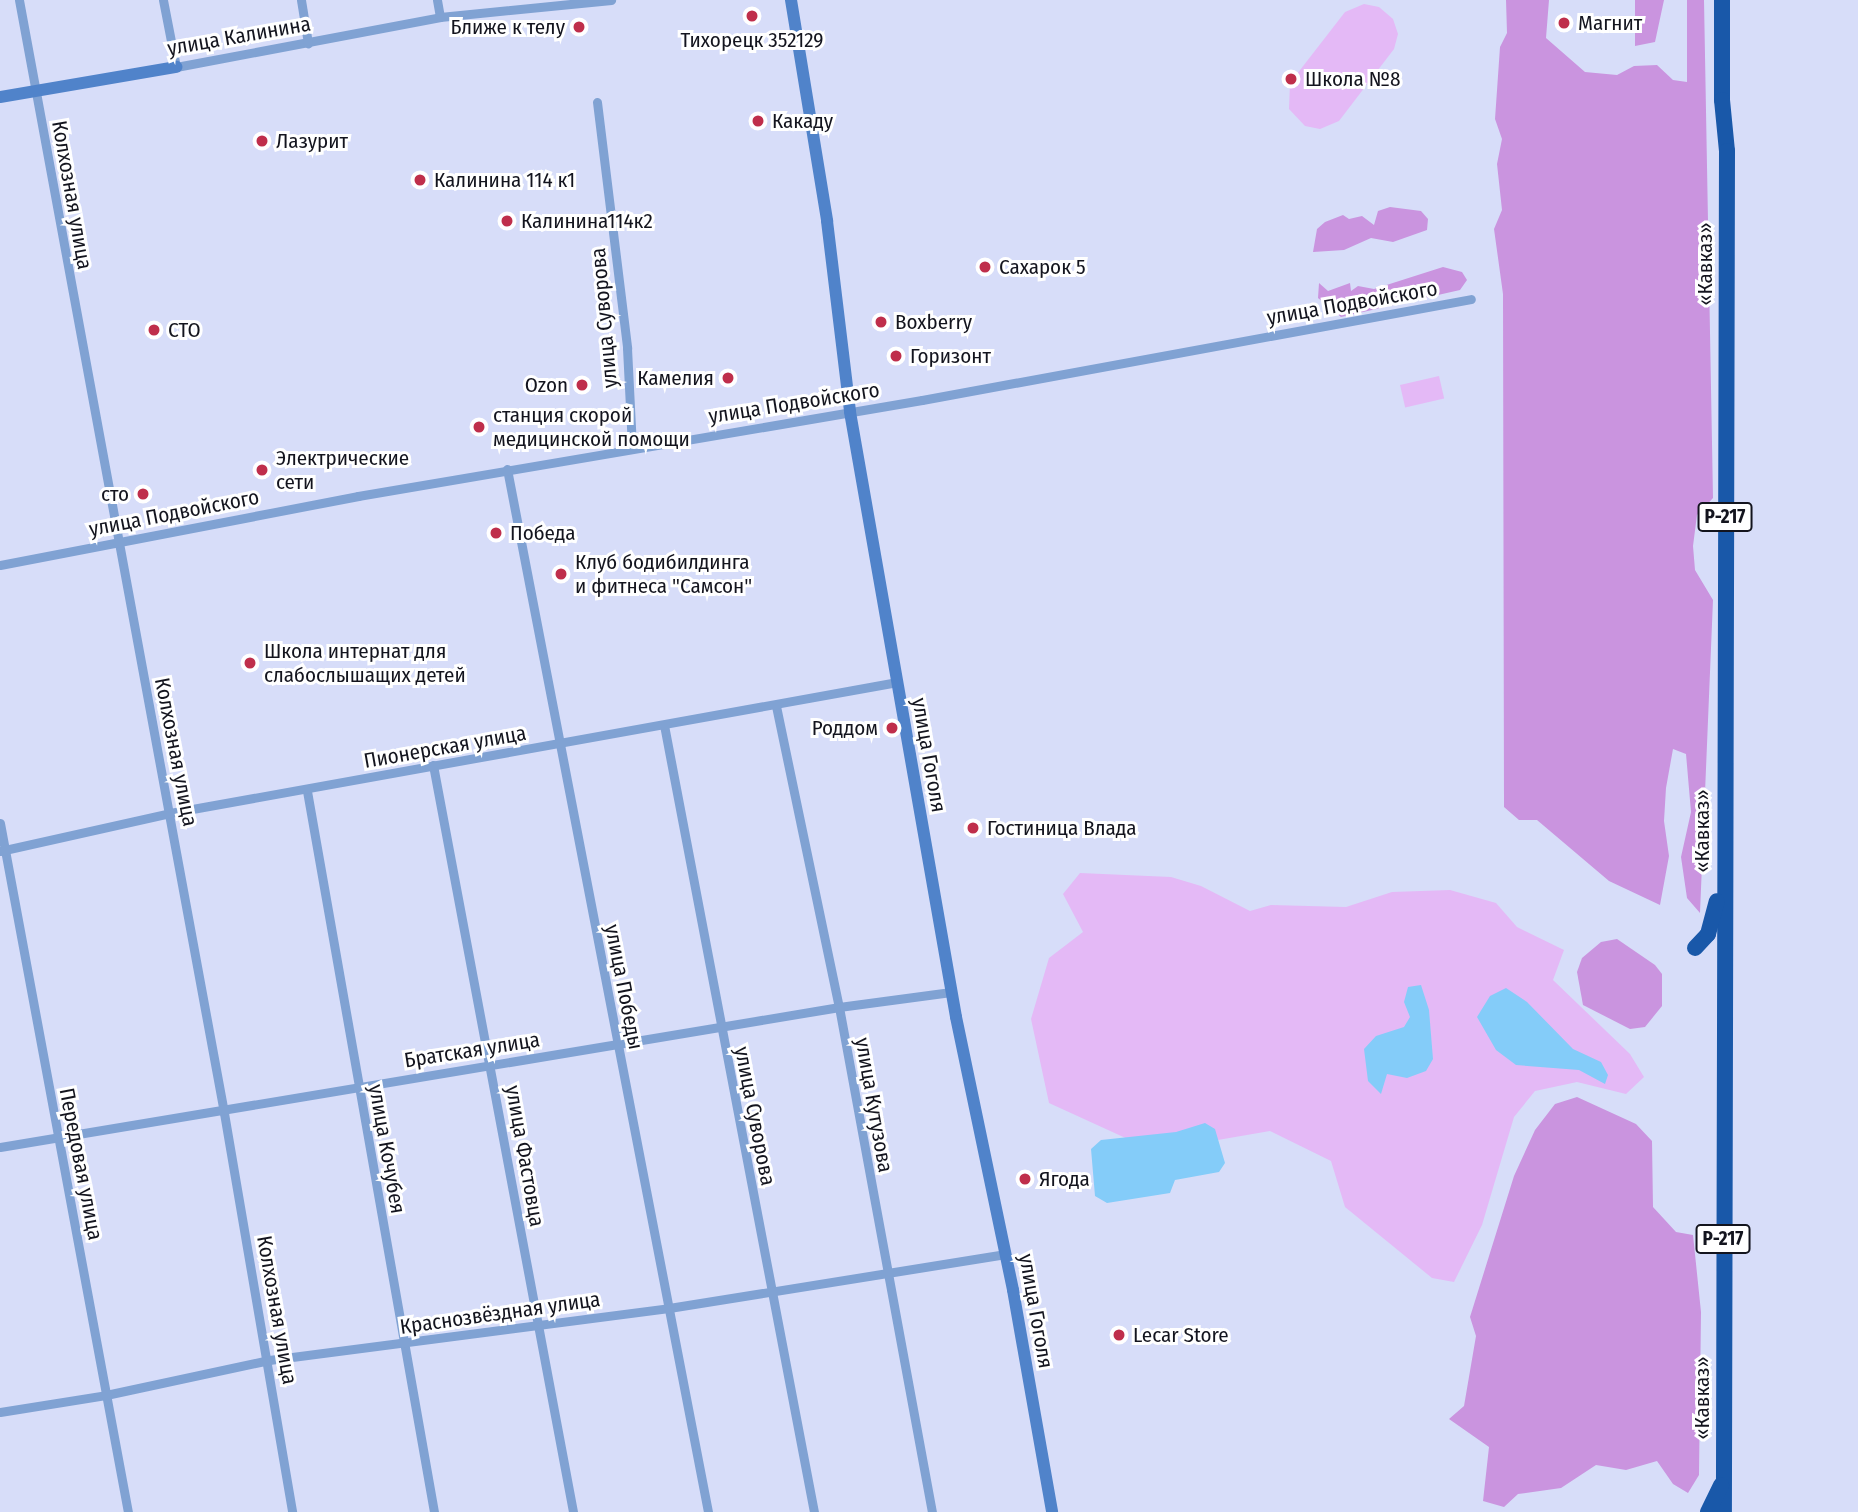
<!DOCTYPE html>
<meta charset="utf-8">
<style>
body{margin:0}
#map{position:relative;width:1858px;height:1512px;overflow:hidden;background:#d7ddf9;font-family:"Fira Sans Condensed",sans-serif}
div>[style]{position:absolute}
.green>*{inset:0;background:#e4b9f6;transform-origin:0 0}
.forest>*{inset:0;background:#ca94df}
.water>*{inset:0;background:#84ccf9}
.street>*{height:9px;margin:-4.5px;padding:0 4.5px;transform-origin:4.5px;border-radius:4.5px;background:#80a2d3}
.secondary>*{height:12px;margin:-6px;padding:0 6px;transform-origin:6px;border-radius:6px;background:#5083ca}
.highway>*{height:16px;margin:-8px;padding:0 8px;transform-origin:8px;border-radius:8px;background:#1958a9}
.dots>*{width:19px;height:19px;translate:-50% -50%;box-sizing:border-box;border:4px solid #fff;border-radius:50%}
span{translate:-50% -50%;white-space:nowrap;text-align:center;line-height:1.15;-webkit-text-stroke:6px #fff;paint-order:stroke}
.shield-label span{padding:2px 5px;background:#fff;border:2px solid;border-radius:5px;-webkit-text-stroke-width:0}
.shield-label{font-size:19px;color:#13141e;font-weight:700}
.poi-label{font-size:21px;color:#13141e}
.left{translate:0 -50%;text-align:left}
.right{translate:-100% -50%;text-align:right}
.street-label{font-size:21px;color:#13141e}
</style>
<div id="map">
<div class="green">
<div style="clip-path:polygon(1364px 4px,1379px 7px,1393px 19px,1398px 34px,1394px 49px,1339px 121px,1320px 129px,1305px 126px,1289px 109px,1290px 83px,1345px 12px)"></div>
<div style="left:1439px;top:376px;width:23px;height:40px;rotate:77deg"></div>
<div style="clip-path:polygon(1080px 873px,1171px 877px,1201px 886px,1250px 911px,1271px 905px,1346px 907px,1392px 892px,1450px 890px,1496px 903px,1517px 927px,1564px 950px,1553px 980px,1630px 1054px,1644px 1077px,1626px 1094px,1577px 1082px,1535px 1091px,1514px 1117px,1482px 1225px,1454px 1282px,1432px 1278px,1345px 1207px,1331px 1161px,1270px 1131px,1154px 1151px,1049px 1103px,1031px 1019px,1049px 958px,1083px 932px,1063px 894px)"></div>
</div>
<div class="forest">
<div style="clip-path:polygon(1506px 0,1549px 0,1546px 38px,1585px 72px,1617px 75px,1634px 66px,1657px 65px,1673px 80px,1687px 82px,1687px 0,1704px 0,1713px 498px,1697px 515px,1693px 546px,1695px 570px,1713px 600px,1700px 913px,1687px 898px,1681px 857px,1691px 812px,1686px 754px,1673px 749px,1666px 788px,1664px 821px,1669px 856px,1660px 905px,1609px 881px,1537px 820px,1519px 820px,1504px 807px,1503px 294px,1494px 229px,1502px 210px,1497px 164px,1502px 139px,1495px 119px,1500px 47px,1507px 33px)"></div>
<div style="clip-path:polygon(1635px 0,1664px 0,1655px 42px,1635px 46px)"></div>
<div style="clip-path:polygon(1390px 207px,1421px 211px,1428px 219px,1427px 230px,1393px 242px,1371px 238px,1344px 250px,1313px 252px,1317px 229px,1325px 222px,1343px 215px,1349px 219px,1362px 216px,1374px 225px,1378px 211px)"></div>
<div style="clip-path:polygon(1443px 267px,1462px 272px,1467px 280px,1460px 290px,1341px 317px,1318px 298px,1319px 283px,1328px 291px,1350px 283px,1351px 291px,1358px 286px,1374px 289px)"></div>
<div style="clip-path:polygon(1617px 939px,1655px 965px,1662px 974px,1662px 1006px,1645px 1027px,1630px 1029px,1583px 1005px,1577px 972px,1582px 958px,1601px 942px)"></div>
<div style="clip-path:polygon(1577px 1097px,1636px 1124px,1652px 1141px,1653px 1207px,1676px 1232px,1693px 1235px,1701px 1312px,1699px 1475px,1688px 1493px,1673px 1484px,1657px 1461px,1626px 1470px,1596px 1465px,1561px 1488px,1518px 1494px,1504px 1507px,1483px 1501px,1489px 1447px,1449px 1419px,1464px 1406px,1476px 1336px,1470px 1317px,1514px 1176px,1535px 1130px,1555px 1104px)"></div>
</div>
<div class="water">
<div style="clip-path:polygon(1421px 985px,1429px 1010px,1433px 1059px,1426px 1071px,1407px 1078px,1387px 1074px,1381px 1094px,1368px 1081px,1364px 1049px,1376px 1036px,1404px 1027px,1410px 1017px,1404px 1002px,1408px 987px)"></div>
<div style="clip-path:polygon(1506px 988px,1527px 1002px,1573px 1049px,1601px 1062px,1608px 1075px,1605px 1084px,1579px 1070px,1516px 1065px,1496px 1050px,1477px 1017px,1490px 996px)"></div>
<div style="clip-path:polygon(1205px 1123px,1215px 1129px,1225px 1163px,1219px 1172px,1175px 1180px,1170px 1193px,1107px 1203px,1095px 1196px,1091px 1149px,1101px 1140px,1176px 1132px)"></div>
</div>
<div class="street">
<div style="left:19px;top:0;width:1132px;rotate:79.56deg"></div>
<div style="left:224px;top:1113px;width:405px;rotate:80.3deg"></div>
<div style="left:163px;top:0;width:68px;rotate:79deg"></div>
<div style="left:176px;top:67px;width:269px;rotate:-10.7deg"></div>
<div style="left:440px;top:17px;width:172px;rotate:-5.7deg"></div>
<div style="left:301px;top:0;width:44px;rotate:80.8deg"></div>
<div style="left:437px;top:0;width:17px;rotate:80deg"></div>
<div style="left:597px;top:102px;width:248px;rotate:83deg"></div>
<div style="left:627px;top:348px;width:99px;rotate:87.1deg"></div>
<div style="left:507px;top:469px;width:1062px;rotate:79.09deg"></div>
<div style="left:0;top:565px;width:365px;rotate:-10.9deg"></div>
<div style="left:358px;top:496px;width:572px;rotate:-9.66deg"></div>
<div style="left:922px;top:400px;width:558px;rotate:-10.42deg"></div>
<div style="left:776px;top:706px;width:308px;rotate:78.2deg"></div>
<div style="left:839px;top:1007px;width:513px;rotate:79.57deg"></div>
<div style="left:664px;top:725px;width:801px;rotate:79.21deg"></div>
<div style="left:433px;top:765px;width:760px;rotate:79.38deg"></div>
<div style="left:307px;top:791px;width:732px;rotate:80.01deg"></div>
<div style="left:0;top:823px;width:701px;rotate:79.48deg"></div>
<div style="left:0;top:851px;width:174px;rotate:-12.6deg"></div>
<div style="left:170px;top:813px;width:739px;rotate:-10.21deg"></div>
<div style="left:0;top:1147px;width:851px;rotate:-9.47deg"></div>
<div style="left:839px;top:1007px;width:113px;rotate:-7.6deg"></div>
<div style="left:0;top:1412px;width:107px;rotate:-9.1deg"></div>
<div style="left:106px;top:1395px;width:167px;rotate:-12.1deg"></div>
<div style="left:269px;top:1360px;width:403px;rotate:-7.4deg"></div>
<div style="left:669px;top:1308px;width:341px;rotate:-9.1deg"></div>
</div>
<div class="secondary">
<div style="left:791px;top:0;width:224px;rotate:80.7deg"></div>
<div style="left:827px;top:221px;width:192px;rotate:83.1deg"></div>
<div style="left:850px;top:412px;width:614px;rotate:80.06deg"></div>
<div style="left:956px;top:1017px;width:279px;rotate:78.2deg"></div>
<div style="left:1013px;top:1290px;width:225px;rotate:80deg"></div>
<div style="left:0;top:97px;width:179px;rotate:-9.7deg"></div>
</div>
<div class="highway">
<div style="left:1722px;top:0;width:100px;rotate:90deg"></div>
<div style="left:1722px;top:100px;width:51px;rotate:84.4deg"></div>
<div style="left:1727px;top:151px;width:1361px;rotate:90.13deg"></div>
<div style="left:1695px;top:948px;width:19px;rotate:-47deg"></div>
<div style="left:1708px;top:934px;width:34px;rotate:-75deg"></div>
<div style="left:1708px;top:1512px;width:30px;rotate:-64deg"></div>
</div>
<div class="dots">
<div style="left:752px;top:16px;background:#bf2e4b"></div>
<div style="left:1564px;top:23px;background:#bf2e4b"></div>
<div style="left:579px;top:27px;background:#bf2e4b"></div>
<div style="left:1291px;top:79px;background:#bf2e4b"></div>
<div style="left:758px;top:121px;background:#bf2e4b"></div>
<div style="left:262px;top:141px;background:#bf2e4b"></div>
<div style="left:420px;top:180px;background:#bf2e4b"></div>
<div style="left:507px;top:221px;background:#bf2e4b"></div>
<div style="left:985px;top:267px;background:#bf2e4b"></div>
<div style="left:881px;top:322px;background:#bf2e4b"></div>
<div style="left:154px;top:330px;background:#bf2e4b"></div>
<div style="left:896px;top:356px;background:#bf2e4b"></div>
<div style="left:728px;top:378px;background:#bf2e4b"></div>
<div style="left:582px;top:385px;background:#bf2e4b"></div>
<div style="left:479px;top:427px;background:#bf2e4b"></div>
<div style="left:262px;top:470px;background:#bf2e4b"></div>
<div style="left:143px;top:494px;background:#bf2e4b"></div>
<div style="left:496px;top:533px;background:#bf2e4b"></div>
<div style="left:561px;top:574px;background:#bf2e4b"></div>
<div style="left:250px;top:663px;background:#bf2e4b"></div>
<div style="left:892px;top:728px;background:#bf2e4b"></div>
<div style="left:973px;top:828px;background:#bf2e4b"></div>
<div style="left:1025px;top:1179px;background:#bf2e4b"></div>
<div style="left:1119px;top:1335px;background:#bf2e4b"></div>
</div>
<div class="shield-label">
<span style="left:1725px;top:517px">Р-217</span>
<span style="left:1723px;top:1239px">Р-217</span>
</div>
<div class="poi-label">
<span class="left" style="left:1578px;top:23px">Магнит</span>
<span class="right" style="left:565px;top:27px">Ближе к телу</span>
<span style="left:752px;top:40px">Тихорецк 352129</span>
<span class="left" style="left:1305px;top:79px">Школа №8</span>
<span class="left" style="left:772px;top:121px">Какаду</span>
<span class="left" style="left:276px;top:141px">Лазурит</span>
<span class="left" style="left:434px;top:180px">Калинина 114 к1</span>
<span class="left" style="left:521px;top:221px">Калинина114к2</span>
<span class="left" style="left:999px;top:267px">Сахарок 5</span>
<span class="left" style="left:895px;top:322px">Boxberry</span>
<span class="left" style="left:168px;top:330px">СТО</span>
<span class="left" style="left:910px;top:356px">Горизонт</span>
<span class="right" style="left:714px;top:378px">Камелия</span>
<span class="right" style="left:568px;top:385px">Ozon</span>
<span class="left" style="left:493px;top:427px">станция скорой<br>медицинской помощи</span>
<span class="left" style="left:276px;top:470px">Электрические<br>сети</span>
<span class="right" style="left:129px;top:494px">сто</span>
<span class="left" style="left:510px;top:533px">Победа</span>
<span class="left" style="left:575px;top:574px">Клуб бодибилдинга<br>и фитнеса "Самсон"</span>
<span class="left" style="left:264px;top:663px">Школа интернат для<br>слабослышащих детей</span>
<span class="right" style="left:878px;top:728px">Роддом</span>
<span class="left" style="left:987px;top:828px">Гостиница Влада</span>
<span class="left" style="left:1039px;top:1179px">Ягода</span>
<span class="left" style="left:1133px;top:1335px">Lecar Store</span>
</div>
<div class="street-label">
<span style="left:239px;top:36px;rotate:-10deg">улица Калинина</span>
<span style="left:72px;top:195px;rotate:80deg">Колхозная улица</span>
<span style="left:1705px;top:264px;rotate:-90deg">«Кавказ»</span>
<span style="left:1352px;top:303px;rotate:-10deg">улица Подвойского</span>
<span style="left:604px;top:318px;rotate:-95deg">улица Суворова</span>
<span style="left:794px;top:403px;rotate:-9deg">улица Подвойского</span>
<span style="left:174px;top:513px;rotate:-11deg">улица Подвойского</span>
<span style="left:445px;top:747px;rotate:-10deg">Пионерская улица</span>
<span style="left:176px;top:752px;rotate:79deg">Колхозная улица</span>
<span style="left:929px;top:755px;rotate:80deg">улица Гоголя</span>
<span style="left:1702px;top:831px;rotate:-90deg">«Кавказ»</span>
<span style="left:624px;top:987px;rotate:79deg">улица Победы</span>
<span style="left:472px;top:1050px;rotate:-9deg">Братская улица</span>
<span style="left:874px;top:1105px;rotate:80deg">улица Кутузова</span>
<span style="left:755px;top:1116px;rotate:79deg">улица Суворова</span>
<span style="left:387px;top:1149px;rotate:80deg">улица Кочубея</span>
<span style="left:525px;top:1156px;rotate:80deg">улица Фастовца</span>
<span style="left:81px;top:1164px;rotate:79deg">Передовая улица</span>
<span style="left:277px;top:1310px;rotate:80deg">Колхозная улица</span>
<span style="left:1036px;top:1311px;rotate:80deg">улица Гоголя</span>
<span style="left:500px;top:1313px;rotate:-8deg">Краснозвёздная улица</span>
<span style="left:1702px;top:1398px;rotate:-90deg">«Кавказ»</span>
</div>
</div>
